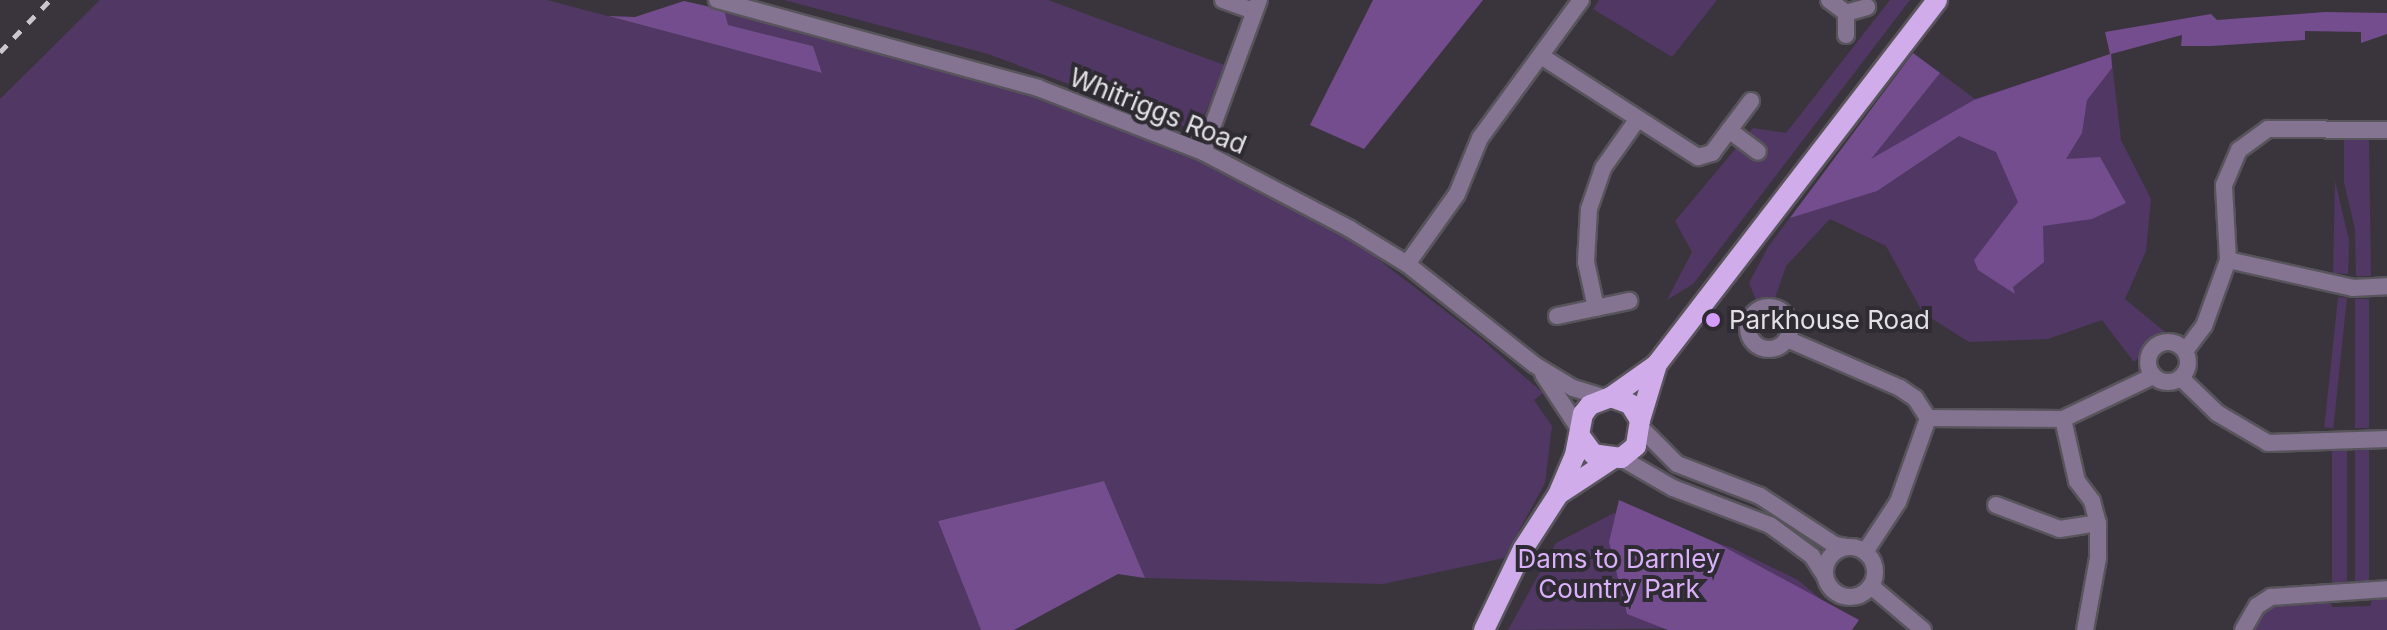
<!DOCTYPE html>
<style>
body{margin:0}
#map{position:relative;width:2387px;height:630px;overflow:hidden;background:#3a353d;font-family:Inter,sans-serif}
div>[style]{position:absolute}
.green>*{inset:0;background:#513763;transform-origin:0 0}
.forest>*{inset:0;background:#744d8e}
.roads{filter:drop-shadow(2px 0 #58545b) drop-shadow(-2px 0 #58545b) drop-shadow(0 2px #58545b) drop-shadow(0 -2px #58545b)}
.minor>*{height:16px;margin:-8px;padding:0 8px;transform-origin:8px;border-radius:8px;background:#847391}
.minor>.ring{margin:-8px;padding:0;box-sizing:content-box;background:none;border:16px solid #847391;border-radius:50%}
.major>*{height:20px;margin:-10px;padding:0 10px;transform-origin:10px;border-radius:10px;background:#d0adea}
.rail>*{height:5px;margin-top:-2.5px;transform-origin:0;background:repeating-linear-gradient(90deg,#cbc7cd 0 10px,transparent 0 20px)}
.dots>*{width:22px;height:22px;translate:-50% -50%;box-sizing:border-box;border:4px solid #2f2b33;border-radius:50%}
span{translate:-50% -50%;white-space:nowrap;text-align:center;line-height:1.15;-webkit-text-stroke:8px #2f2b33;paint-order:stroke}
.street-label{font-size:26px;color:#e3e0e5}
.poi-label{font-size:26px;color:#e3e0e5}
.left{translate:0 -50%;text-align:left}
.park-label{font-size:26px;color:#dbb0fa}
</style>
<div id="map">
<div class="green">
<div style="clip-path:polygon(100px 0,547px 0,822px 73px,813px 46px,727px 25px,724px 10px,1046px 98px,1131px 128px,1292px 206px,1356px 242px,1479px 337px,1543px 393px,1534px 400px,1552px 426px,1545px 483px,1504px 558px,1383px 584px,1145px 578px,1104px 481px,938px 521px,981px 630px,0 630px,0 99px)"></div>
<div style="clip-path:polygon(784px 0,1048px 0,1227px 66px,1200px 124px,1185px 127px,988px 54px)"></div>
<div style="clip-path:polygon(1599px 0,1717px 0,1672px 57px,1593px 9px)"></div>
<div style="clip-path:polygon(1890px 0,1910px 0,1693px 284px,1667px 300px,1692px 252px,1675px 221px,1753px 128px,1786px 133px)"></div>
<div style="clip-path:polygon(1913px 53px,1975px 99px,2111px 54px,2121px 140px,2151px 199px,2146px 251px,2125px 299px,2165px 332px,2134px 362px,2102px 320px,2048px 339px,1969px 342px,1923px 313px,1886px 246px,1830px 219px,1786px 266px,1775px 298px,1757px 302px,1749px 283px,1768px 247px)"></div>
<div style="clip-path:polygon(2344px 140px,2369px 140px,2371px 276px,2356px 276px,2355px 229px,2344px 182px)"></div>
<div style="clip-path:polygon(2335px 181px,2349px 240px,2348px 274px,2333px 273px)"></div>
<div style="left:2338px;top:297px;width:9px;height:131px;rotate:6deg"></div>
<div style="left:2355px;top:299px;width:14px;height:129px"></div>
<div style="left:2355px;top:450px;width:14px;height:133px"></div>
<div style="left:2332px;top:451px;width:15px;height:133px"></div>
<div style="clip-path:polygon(1614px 513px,1730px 547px,1798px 580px,1854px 627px,1508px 630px,1556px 543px)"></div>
<div style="clip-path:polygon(2387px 596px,2387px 630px,2250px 630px,2268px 608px,2288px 599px,2330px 597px,2332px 607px,2370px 606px,2373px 597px)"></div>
</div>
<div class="forest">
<div style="clip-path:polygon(1373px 0,1483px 0,1364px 149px,1310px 125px)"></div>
<div style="clip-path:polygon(684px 1px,724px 10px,728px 25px,813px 46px,822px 73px,608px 16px,635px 17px)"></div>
<div style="clip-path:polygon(2325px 12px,2387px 13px,2387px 34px,2361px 43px,2361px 32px,2305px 31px,2305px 40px,2211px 46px,2181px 46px,2182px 35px,2111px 54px,2112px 68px,2087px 100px,2082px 133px,2066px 159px,2100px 157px,2126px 203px,2092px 219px,2043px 226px,2044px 262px,2013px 287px,2015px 294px,1978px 270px,1974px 260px,2018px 202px,1996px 152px,1959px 136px,1877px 191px,1790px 218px,1913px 53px,1940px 73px,1871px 159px,1974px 100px,2110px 54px,2105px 32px,2211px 14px,2217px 20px)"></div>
<div style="clip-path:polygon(1104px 481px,1145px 578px,1118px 574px,1014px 630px,981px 630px,938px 521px)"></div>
<div style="clip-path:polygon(1619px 500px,1717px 543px,1859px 620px,1852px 630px,1668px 630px,1627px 614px,1609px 542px)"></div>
</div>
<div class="roads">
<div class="minor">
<div style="left:717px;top:0;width:333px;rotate:15.3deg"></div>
<div style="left:1038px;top:88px;width:177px;rotate:21.2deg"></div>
<div style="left:1203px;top:152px;width:166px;rotate:27.6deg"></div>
<div style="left:1350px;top:229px;width:67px;rotate:31.6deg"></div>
<div style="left:1407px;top:264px;width:163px;rotate:38.3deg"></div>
<div style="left:1535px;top:365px;width:44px;rotate:31.2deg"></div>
<div style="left:1573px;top:388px;width:34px;rotate:17deg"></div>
<div style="left:1223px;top:0;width:33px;rotate:20deg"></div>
<div style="left:1829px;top:0;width:21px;rotate:37deg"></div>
<div style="left:1846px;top:13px;width:22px;rotate:90deg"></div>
<div style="left:1846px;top:13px;width:22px;rotate:-16deg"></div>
<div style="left:1541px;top:56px;width:187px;rotate:32.8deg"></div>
<div style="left:1698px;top:157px;width:15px;rotate:-16deg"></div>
<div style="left:1712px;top:153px;width:65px;rotate:-53.1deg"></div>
<div style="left:1729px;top:130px;width:36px;rotate:37deg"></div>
<div style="left:1203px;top:152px;width:162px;rotate:-69.8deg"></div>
<div style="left:2228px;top:260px;width:128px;rotate:12.6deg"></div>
<div style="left:2353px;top:288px;width:34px;rotate:-3deg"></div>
<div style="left:1407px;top:264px;width:86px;rotate:-54.5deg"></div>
<div style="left:1457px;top:194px;width:61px;rotate:-67.7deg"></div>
<div style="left:1480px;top:138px;width:171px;rotate:-53.8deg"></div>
<div class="ring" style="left:1748px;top:307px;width:26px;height:26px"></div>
<div style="left:1596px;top:308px;width:47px;rotate:-102.3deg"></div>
<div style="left:1586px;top:262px;width:53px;rotate:-86.8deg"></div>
<div style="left:1589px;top:209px;width:43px;rotate:-71.1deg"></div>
<div style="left:1603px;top:168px;width:59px;rotate:-54.7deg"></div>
<div style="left:1557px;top:316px;width:74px;rotate:-11.8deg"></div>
<div style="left:1787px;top:339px;width:123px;rotate:23.4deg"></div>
<div style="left:1900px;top:388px;width:18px;rotate:34deg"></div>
<div style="left:1915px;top:398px;width:24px;rotate:57deg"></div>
<div class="ring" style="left:2148px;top:342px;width:24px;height:24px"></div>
<div style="left:2185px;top:351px;width:31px;rotate:-53deg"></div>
<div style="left:2204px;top:326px;width:70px;rotate:-70deg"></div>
<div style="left:2228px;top:260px;width:75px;rotate:-93.1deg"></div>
<div style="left:2224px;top:185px;width:38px;rotate:-67deg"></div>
<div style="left:2239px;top:150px;width:36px;rotate:-36deg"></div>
<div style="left:2268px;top:129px;width:119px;rotate:0.5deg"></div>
<div style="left:1543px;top:374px;width:66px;rotate:56.8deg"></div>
<div style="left:2181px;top:378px;width:50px;rotate:44.2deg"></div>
<div style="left:2217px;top:413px;width:59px;rotate:30.5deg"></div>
<div style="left:2268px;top:443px;width:119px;rotate:-1.9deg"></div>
<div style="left:1928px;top:418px;width:135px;rotate:0.4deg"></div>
<div style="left:2063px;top:419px;width:100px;rotate:-25.5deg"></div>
<div style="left:2063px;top:419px;width:64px;rotate:77.3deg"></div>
<div style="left:2077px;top:481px;width:25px;rotate:53deg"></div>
<div style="left:2092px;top:501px;width:23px;rotate:75deg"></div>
<div style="left:2098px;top:523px;width:35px;rotate:90deg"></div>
<div style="left:2098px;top:558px;width:73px;rotate:100.2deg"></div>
<div style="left:1641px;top:428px;width:51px;rotate:45deg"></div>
<div style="left:1677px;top:464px;width:89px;rotate:21.1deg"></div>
<div style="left:1760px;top:496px;width:90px;rotate:33.2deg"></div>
<div style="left:1835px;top:545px;width:13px;rotate:9deg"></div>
<div style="left:1621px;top:458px;width:60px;rotate:30deg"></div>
<div style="left:1673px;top:488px;width:104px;rotate:20.9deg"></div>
<div style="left:1770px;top:525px;width:52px;rotate:36.4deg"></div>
<div style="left:1812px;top:556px;width:24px;rotate:57deg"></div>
<div style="left:1996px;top:505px;width:68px;rotate:20.6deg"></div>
<div style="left:2060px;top:529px;width:38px;rotate:-9deg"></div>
<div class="ring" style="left:1825px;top:547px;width:34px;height:34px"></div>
<div style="left:1865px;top:552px;width:60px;rotate:-56.6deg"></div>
<div style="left:1898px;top:502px;width:89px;rotate:-70.3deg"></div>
<div style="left:1871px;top:586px;width:68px;rotate:40.2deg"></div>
<div style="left:2243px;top:630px;width:28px;rotate:-60deg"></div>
<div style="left:2257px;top:606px;width:17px;rotate:-33deg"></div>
<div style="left:2271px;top:597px;width:116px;rotate:-3.9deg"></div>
</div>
<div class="major">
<div style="left:1611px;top:397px;width:55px;rotate:-35.4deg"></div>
<div style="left:1640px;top:420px;width:59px;rotate:-73.1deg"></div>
<div style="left:1657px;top:364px;width:459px;rotate:-52.4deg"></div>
<div style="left:1562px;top:492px;width:60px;rotate:-33.4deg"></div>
<div style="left:1484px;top:630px;width:90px;rotate:-64.3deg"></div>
<div style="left:1523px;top:549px;width:64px;rotate:-57.1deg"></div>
<div style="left:1558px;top:495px;width:43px;rotate:-67deg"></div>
<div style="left:1575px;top:455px;width:42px;rotate:-79deg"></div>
<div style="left:1583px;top:414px;width:11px;rotate:-52deg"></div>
<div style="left:1590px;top:405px;width:22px;rotate:-21deg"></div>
<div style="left:1611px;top:397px;width:20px;rotate:20deg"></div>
<div style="left:1630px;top:404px;width:19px;rotate:58deg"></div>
<div style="left:1640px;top:420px;width:26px;rotate:99deg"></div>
<div style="left:1636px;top:446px;width:19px;rotate:141deg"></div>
<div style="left:1621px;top:458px;width:28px;rotate:-172deg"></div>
<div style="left:1593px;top:454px;width:22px;rotate:-126deg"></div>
</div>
</div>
<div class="rail">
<div style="left:0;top:52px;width:72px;rotate:-46.1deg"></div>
</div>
<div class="dots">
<div style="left:1713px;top:320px;background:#d49cfb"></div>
</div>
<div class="street-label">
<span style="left:1158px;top:111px;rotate:22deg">Whitriggs Road</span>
</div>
<div class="poi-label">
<span class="left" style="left:1729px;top:320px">Parkhouse Road</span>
</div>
<div class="park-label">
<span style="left:1619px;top:574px">Dams to Darnley<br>Country Park</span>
</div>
</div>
